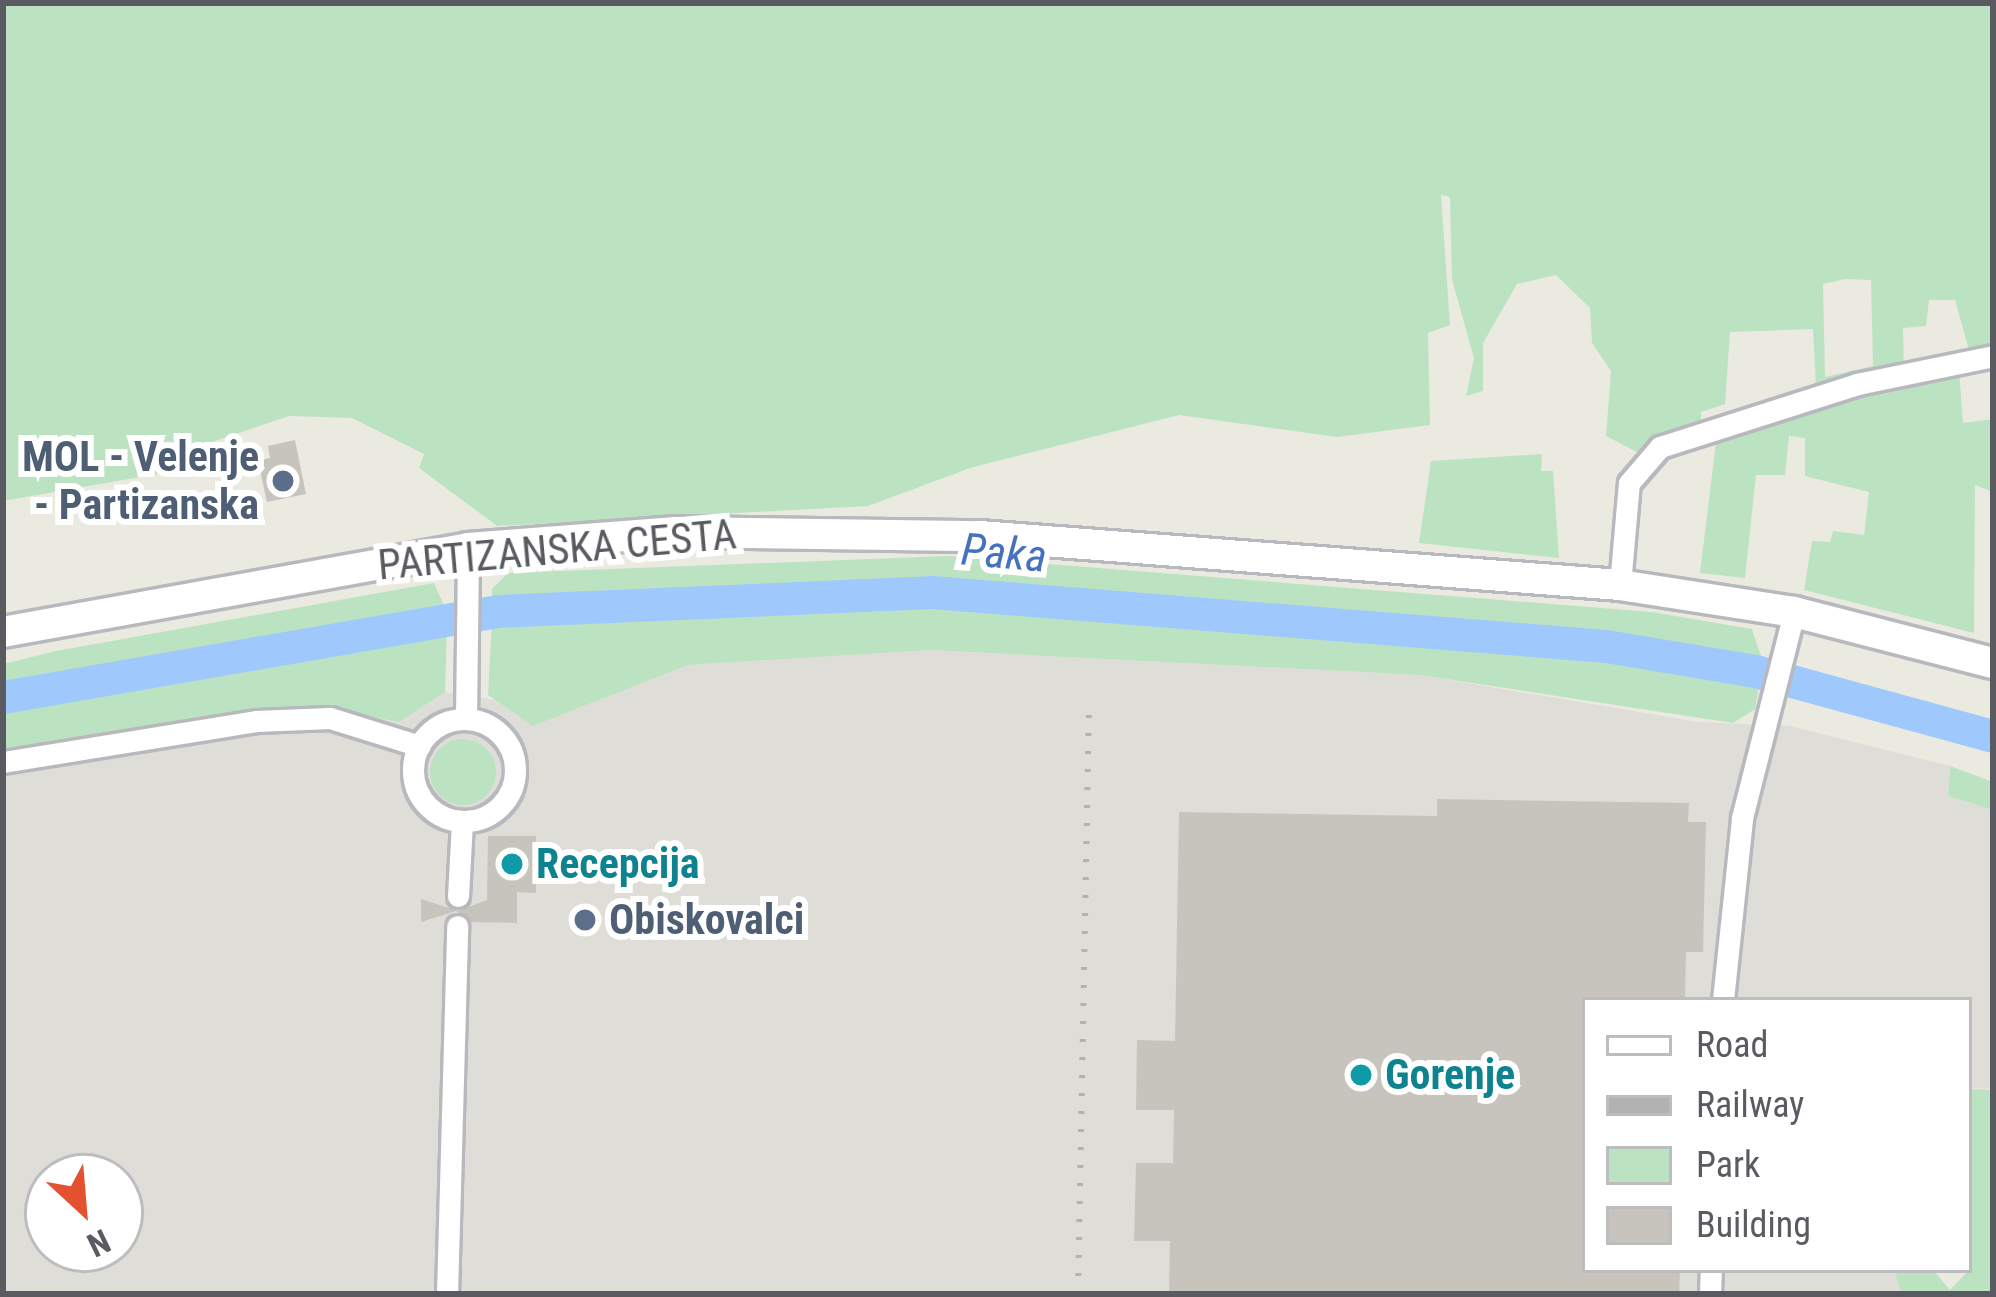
<!DOCTYPE html>
<style>
body{margin:0}
#map{position:relative;width:1996px;height:1297px;overflow:hidden;background:#ebeae0;font-family:"Roboto Condensed",sans-serif}
div>[style]{position:absolute}
.industrial>*{inset:0;background:#dfddd8}
.green>*{inset:0;background:#bce3c1}
.round{border-radius:50%}
.river>*{height:33px;margin:-16.5px;padding:0 16.5px;transform-origin:16.5px;border-radius:16.5px;background:#9fc9fc}
.building>*{inset:0;background:#c6c4bd}
.roads{filter:drop-shadow(3px 0 #b8b9bf) drop-shadow(-3px 0 #b8b9bf) drop-shadow(0 3px #b8b9bf) drop-shadow(0 -3px #b8b9bf)}
.street>*{height:21px;margin:-10.5px;padding:0 10.5px;transform-origin:10.5px;border-radius:10.5px;background:#fff}
.street>.ring{margin:-10.5px;padding:0;box-sizing:content-box;background:none;border:21px solid #fff;border-radius:50%}
.secondary>*{height:30px;margin:-15px;padding:0 15px;transform-origin:15px;border-radius:15px;background:#fff}
.rail>*{height:6px;margin-top:-3px;transform-origin:0;background:repeating-linear-gradient(90deg,#b1b2b2 0 3px,transparent 0 18px)}
.dots>*{width:33px;height:33px;translate:-50% -50%;box-sizing:border-box;border:6px solid #fff;border-radius:50%}
span{translate:-50% -50%;white-space:nowrap;text-align:center;line-height:1.15;-webkit-text-stroke:12px #fff;paint-order:stroke}
.service-label{font-size:42px;color:#4e5e75;font-weight:700}
.right{translate:-100% -50%;text-align:right}
.left{translate:0 -50%;text-align:left}
.street-label{font-size:42px;color:#595b61}
.culture-label{font-size:42px;color:#0d838f;font-weight:700}
.water-label{font-size:45px;color:#4472be;font-style:italic}
.frame{position:absolute;inset:0;border:6px solid #595b61;pointer-events:none}
.legend{position:absolute;left:1582px;top:997px;width:390px;height:276px;box-sizing:border-box;background:#fff;border:3px solid #bdbdc0;margin:0;padding:15px 21px;list-style:none;font-size:36px;color:#595b61}
.legend li{display:flex;align-items:center;gap:24px;height:60px}
.legend b{width:60px;border:3px solid #bdbdc0}
.north{position:absolute;left:24px;top:1153px;width:120px;height:120px;box-sizing:border-box;background:#fff;border:3px solid #bdbdc0;border-radius:50%;rotate:154deg;font-size:33px;font-weight:700;line-height:48px;text-align:center;color:#595b61}
.north::after{content:'';display:block;margin:auto;width:42px;height:54px;background:#e3512f;clip-path:polygon(50% 0,100% 100%,50% 72%,0 100%)}
</style>
<div id="map">
<div class="industrial">
<div style="clip-path:polygon(evenodd,930px 650px,1420px 675px,1698px 722px,1790px 726px,1950px 766px,1948px 796px,1993px 810px,1993px 1089px,1969px 1088px,1969px 1000px,1585px 1000px,1585px 1270px,1904px 1270px,1904px 1294px,3px 1294px,3px 753px,317px 707px,398px 722px,445px 692px,509px 702px,533px 726px,688px 665px,930px 650px,48px 1177px,120px 1177px,120px 1249px,48px 1249px,48px 1177px)"></div>
</div>
<div class="green">
<div style="clip-path:polygon(evenodd,3px 3px,1993px 3px,1993px 353px,1970px 354px,1955px 300px,1929px 300px,1926px 326px,1903px 328px,1904px 371px,1816px 387px,1813px 329px,1730px 332px,1725px 404px,1701px 412px,1701px 427px,1639px 453px,1606px 436px,1611px 371px,1592px 343px,1590px 308px,1556px 275px,1517px 284px,1483px 343px,1483px 391px,1466px 396px,1474px 358px,1452px 280px,1450px 197px,1441px 195px,1450px 325px,1428px 333px,1430px 425px,1337px 437px,1179px 415px,973px 467px,868px 506px,497px 526px,419px 468px,424px 454px,352px 418px,289px 416px,209px 443px,209px 465px,3px 501px,3px 3px,1845px 279px,1871px 280px,1873px 366px,1825px 377px,1823px 284px,1845px 279px)"></div>
<div style="clip-path:polygon(1959px 370px,1963px 423px,1993px 419px,1993px 492px,1975px 485px,1974px 633px,1804px 590px,1812px 541px,1830px 542px,1833px 531px,1864px 535px,1869px 492px,1805px 476px,1805px 438px,1789px 436px,1785px 475px,1756px 475px,1745px 578px,1700px 573px,1717px 434px,1822px 398px)"></div>
<div style="clip-path:polygon(1542px 454px,1541px 471px,1553px 471px,1559px 558px,1419px 543px,1431px 461px)"></div>
<div style="clip-path:polygon(947px 556px,1652px 612px,1752px 629px,1764px 665px,1585px 634px,1055px 590px,764px 587px,492px 604px,492px 589px,508px 573px)"></div>
<div style="clip-path:polygon(434px 583px,447px 612px,3px 689px,3px 664px,56px 651px)"></div>
<div style="clip-path:polygon(866px 598px,1502px 641px,1760px 681px,1755px 709px,1733px 723px,1420px 675px,930px 650px,688px 665px,533px 726px,488px 695px,492px 619px)"></div>
<div style="clip-path:polygon(447px 625px,445px 692px,399px 722px,317px 707px,3px 753px,3px 704px)"></div>
<div class="round" style="left:430px;top:739px;width:66px;height:66px"></div>
<div style="clip-path:polygon(1950px 766px,1993px 782px,1993px 810px,1948px 796px)"></div>
<div style="clip-path:polygon(1969px 1089px,1993px 1090px,1993px 1294px,1902px 1294px,1894px 1270px,1933px 1270px,1950px 1290px,1969px 1270px)"></div>
</div>
<div class="river">
<div style="left:3px;top:697px;width:502px;rotate:-9.86deg"></div>
<div style="left:498px;top:611px;width:433px;rotate:-2.5deg"></div>
<div style="left:931px;top:592px;width:677px;rotate:4.57deg"></div>
<div style="left:1606px;top:646px;width:151px;rotate:9.5deg"></div>
<div style="left:1755px;top:671px;width:247px;rotate:15.3deg"></div>
</div>
<div class="building">
<div style="clip-path:polygon(295px 440px,306px 494px,267px 502px,258px 461px,270px 458px,268px 446px)"></div>
<div style="clip-path:polygon(1437px 799px,1689px 803px,1688px 822px,1706px 822px,1703px 952px,1686px 952px,1685px 1000px,1585px 1000px,1585px 1270px,1680px 1270px,1679px 1294px,1169px 1294px,1170px 1241px,1134px 1241px,1136px 1163px,1173px 1163px,1174px 1110px,1136px 1110px,1137px 1040px,1175px 1041px,1179px 812px,1437px 816px)"></div>
<div style="clip-path:polygon(488px 836px,536px 836px,536px 893px,517px 892px,517px 923px,471px 922px,456px 911px,421px 922px,421px 899px,458px 911px,487px 900px)"></div>
</div>
<div class="roads">
<div class="street">
<div style="left:1620px;top:585px;width:102px;rotate:-85deg"></div>
<div style="left:1629px;top:483px;width:48px;rotate:-49.3deg"></div>
<div style="left:1660px;top:447px;width:207px;rotate:-17.7deg"></div>
<div style="left:1857px;top:384px;width:139px;rotate:-11.6deg"></div>
<div style="left:466px;top:719px;width:171px;rotate:-89.3deg"></div>
<div class="ring" style="left:413px;top:719px;width:81px;height:81px"></div>
<div style="left:3px;top:762px;width:256px;rotate:-9.2deg"></div>
<div style="left:256px;top:721px;width:74px;rotate:-2.3deg"></div>
<div style="left:330px;top:718px;width:94px;rotate:17.3deg"></div>
<div style="left:458px;top:896px;width:75px;rotate:-86.9deg"></div>
<div style="left:1723px;top:1000px;width:183px;rotate:-84deg"></div>
<div style="left:1742px;top:818px;width:212px;rotate:-75.8deg"></div>
<div style="left:447px;top:1294px;width:368px;rotate:-88.4deg"></div>
<div style="left:1710px;top:1294px;width:24px;rotate:-88deg"></div>
</div>
<div class="secondary">
<div style="left:3px;top:632px;width:473px;rotate:-10.2deg"></div>
<div style="left:468px;top:548px;width:209px;rotate:-4.4deg"></div>
<div style="left:676px;top:532px;width:304px;rotate:0.8deg"></div>
<div style="left:980px;top:536px;width:642px;rotate:4.38deg"></div>
<div style="left:1620px;top:585px;width:176px;rotate:8.8deg"></div>
<div style="left:1794px;top:612px;width:205px;rotate:14.4deg"></div>
</div>
</div>
<div class="rail">
<div style="left:1078px;top:1294px;width:591px;rotate:-88.93deg"></div>
</div>
<div class="dots">
<div style="left:283px;top:481px;background:#5c6f8a"></div>
<div style="left:512px;top:864px;background:#0f9aa8"></div>
<div style="left:585px;top:920px;background:#5c6f8a"></div>
<div style="left:1361px;top:1075px;background:#0f9aa8"></div>
</div>
<div class="service-label">
<span class="right" style="left:259px;top:481px">MOL - Velenje<br>- Partizanska</span>
<span class="left" style="left:609px;top:920px">Obiskovalci</span>
</div>
<div class="street-label">
<span style="left:557px;top:550px;rotate:-5deg">PARTIZANSKA CESTA</span>
</div>
<div class="culture-label">
<span class="left" style="left:536px;top:864px">Recepcija</span>
<span class="left" style="left:1385px;top:1075px">Gorenje</span>
</div>
<div class="water-label">
<span style="left:1004px;top:553px;rotate:5deg">Paka</span>
</div>
<div class="frame"></div>
<ul class="legend">
<li><b style="height:15px;background:#fff"></b>Road</li>
<li><b style="height:15px;background:#b1b2b2"></b>Railway</li>
<li><b style="height:33px;background:#bce3c1"></b>Park</li>
<li><b style="height:33px;background:#c6c4bd"></b>Building</li>
</ul>
<div class="north">N</div>
</div>
